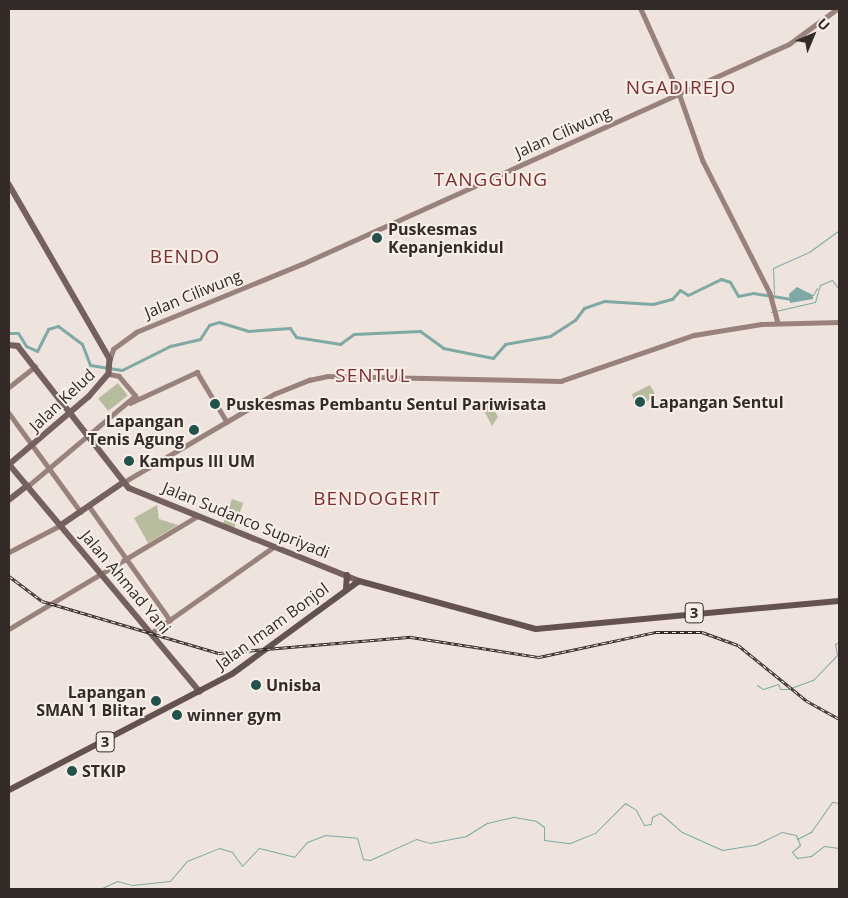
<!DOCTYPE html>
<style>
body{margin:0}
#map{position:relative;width:848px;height:898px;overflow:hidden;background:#efe4dd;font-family:"Open Sans",sans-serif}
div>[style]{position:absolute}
.green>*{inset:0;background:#b7bc9f;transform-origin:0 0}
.water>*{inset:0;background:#7fa9a4}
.stream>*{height:1px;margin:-0.5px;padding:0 0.5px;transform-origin:0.5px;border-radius:0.5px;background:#7fa9a4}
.river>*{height:3px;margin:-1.5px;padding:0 1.5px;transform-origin:1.5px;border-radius:1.5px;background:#7fa9a4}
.secondary>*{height:4.5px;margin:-2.25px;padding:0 2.25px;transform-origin:2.25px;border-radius:2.25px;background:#99827c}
.primary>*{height:5.5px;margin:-2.75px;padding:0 2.75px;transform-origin:2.75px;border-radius:2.75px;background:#74605c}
.trunk>*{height:6px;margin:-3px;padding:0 3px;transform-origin:3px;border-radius:3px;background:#64524e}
.rail>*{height:3px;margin-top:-1.5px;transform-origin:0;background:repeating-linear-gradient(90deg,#f7eee9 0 4px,#342b29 0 8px);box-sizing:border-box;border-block:1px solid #342b29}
.dots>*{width:14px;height:14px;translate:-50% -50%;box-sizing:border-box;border:2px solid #f7eee9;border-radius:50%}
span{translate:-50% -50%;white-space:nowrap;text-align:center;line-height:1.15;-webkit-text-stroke:4px #f7eee9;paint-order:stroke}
.shield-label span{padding:1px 4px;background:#f7eee9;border:1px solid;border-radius:4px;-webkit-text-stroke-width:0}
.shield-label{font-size:15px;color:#342b29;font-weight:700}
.street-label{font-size:16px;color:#342b29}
.poi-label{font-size:16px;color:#342b29;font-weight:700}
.left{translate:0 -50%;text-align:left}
.right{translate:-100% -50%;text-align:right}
.quarter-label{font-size:19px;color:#7a312b;letter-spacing:1px}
.frame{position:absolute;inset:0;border:10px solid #342b29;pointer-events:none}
.north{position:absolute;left:788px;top:10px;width:50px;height:50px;-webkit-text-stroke:4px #f7eee9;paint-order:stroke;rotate:45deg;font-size:14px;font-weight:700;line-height:20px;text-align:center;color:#342b29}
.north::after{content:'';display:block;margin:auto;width:18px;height:22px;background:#342b29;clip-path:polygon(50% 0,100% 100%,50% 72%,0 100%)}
</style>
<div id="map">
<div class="green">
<div style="left:118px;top:383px;width:16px;height:25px;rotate:52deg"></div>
<div style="clip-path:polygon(650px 385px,656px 396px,636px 408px,632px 394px)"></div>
<div style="clip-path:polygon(490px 400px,498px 417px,492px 426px,479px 401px)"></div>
<div style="left:232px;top:499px;width:12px;height:26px;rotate:20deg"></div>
<div style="clip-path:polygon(157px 505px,159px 519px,178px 525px,148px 543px,134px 518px)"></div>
</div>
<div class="water">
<div style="clip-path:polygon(797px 287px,813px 295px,813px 299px,790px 303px,789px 294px)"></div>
</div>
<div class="stream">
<div style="left:820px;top:285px;width:13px;rotate:-23deg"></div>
<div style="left:832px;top:280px;width:11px;rotate:52deg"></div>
<div style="left:774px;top:294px;width:26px;rotate:-92deg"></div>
<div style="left:773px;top:268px;width:39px;rotate:-24deg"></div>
<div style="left:809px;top:252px;width:37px;rotate:-36deg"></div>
<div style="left:813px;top:295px;width:8px;rotate:-60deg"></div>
<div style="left:771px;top:312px;width:45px;rotate:-12.8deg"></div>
<div style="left:815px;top:302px;width:18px;rotate:-74deg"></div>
<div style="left:757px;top:685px;width:7px;rotate:34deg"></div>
<div style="left:763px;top:689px;width:16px;rotate:-18deg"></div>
<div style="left:778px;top:684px;width:5px;rotate:68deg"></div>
<div style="left:780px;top:689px;width:8px"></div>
<div style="left:788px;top:689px;width:27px;rotate:-20deg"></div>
<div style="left:813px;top:680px;width:35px;rotate:-46deg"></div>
<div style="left:837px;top:655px;width:11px;rotate:-100deg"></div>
<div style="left:835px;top:644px;width:4px;rotate:-27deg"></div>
<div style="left:797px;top:839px;width:16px;rotate:-27deg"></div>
<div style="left:811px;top:832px;width:37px;rotate:-55deg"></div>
<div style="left:832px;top:802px;width:7px;rotate:8deg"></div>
<div style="left:100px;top:889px;width:19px;rotate:-25deg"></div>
<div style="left:117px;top:881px;width:16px;rotate:15deg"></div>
<div style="left:132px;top:885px;width:38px;rotate:-6deg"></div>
<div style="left:170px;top:881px;width:26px;rotate:-50deg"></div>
<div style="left:187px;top:861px;width:35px;rotate:-22deg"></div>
<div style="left:219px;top:848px;width:14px;rotate:17deg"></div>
<div style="left:232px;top:852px;width:17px;rotate:54deg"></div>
<div style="left:242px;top:866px;width:25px;rotate:-47deg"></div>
<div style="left:259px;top:848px;width:36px;rotate:14deg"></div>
<div style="left:294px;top:857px;width:20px;rotate:-49deg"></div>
<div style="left:307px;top:842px;width:19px;rotate:-21deg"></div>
<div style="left:325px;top:835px;width:32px;rotate:5deg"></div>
<div style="left:357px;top:838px;width:22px;rotate:74deg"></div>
<div style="left:363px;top:859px;width:7px;rotate:8deg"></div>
<div style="left:370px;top:860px;width:51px;rotate:-24.5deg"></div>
<div style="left:416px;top:839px;width:15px;rotate:16deg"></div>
<div style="left:430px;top:843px;width:37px;rotate:-11deg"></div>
<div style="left:466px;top:836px;width:25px;rotate:-32deg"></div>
<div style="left:487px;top:823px;width:28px;rotate:-13deg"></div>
<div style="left:514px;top:817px;width:22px;rotate:10deg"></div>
<div style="left:536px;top:821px;width:10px;rotate:37deg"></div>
<div style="left:544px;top:827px;width:13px;rotate:90deg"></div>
<div style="left:544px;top:840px;width:26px;rotate:7deg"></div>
<div style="left:570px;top:843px;width:27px;rotate:-22deg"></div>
<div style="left:595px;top:833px;width:42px;rotate:-45deg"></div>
<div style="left:625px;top:803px;width:13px;rotate:32deg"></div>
<div style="left:636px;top:810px;width:17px;rotate:62deg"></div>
<div style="left:644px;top:825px;width:7px;rotate:-8deg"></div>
<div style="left:651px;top:824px;width:7px;rotate:-82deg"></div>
<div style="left:652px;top:817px;width:9px;rotate:-27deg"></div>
<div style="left:660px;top:813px;width:29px;rotate:41deg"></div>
<div style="left:682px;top:832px;width:44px;rotate:24.2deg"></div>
<div style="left:722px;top:850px;width:33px;rotate:-9deg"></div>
<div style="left:755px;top:845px;width:30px;rotate:-26deg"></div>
<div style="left:782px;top:832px;width:14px;rotate:12deg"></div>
<div style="left:796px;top:835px;width:11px;rotate:68deg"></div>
<div style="left:800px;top:845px;width:11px;rotate:139deg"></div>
<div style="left:792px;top:852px;width:8px;rotate:50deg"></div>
<div style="left:797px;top:858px;width:14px;rotate:-8deg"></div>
<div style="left:811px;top:856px;width:16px;rotate:-38deg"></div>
<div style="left:824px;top:846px;width:15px;rotate:8deg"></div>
</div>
<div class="river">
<div style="left:9px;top:333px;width:9px"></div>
<div style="left:18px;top:333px;width:15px;rotate:58deg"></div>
<div style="left:26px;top:346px;width:12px;rotate:24deg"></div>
<div style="left:37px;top:351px;width:25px;rotate:-63deg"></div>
<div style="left:48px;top:329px;width:10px;rotate:-17deg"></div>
<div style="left:58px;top:326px;width:30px;rotate:37deg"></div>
<div style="left:82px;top:344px;width:22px;rotate:69deg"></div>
<div style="left:90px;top:365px;width:32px;rotate:9deg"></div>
<div style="left:122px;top:370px;width:54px;rotate:-26.6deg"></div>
<div style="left:170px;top:346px;width:31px;rotate:-13deg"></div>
<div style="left:200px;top:339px;width:17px;rotate:-57deg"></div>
<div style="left:209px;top:325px;width:10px;rotate:-17deg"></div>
<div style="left:219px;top:322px;width:30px;rotate:17deg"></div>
<div style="left:248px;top:331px;width:42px;rotate:-4.1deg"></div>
<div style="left:290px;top:328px;width:11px;rotate:56deg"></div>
<div style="left:296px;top:337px;width:45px;rotate:9deg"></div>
<div style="left:340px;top:344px;width:17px;rotate:-36deg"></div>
<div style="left:354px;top:334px;width:66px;rotate:-2.6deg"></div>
<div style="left:420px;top:331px;width:29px;rotate:36deg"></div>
<div style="left:443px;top:348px;width:51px;rotate:11.3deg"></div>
<div style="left:493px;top:358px;width:18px;rotate:-49deg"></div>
<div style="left:505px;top:344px;width:46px;rotate:-10.1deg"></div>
<div style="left:550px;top:336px;width:30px;rotate:-33deg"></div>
<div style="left:575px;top:320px;width:15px;rotate:-53deg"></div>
<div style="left:584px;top:308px;width:21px;rotate:-19deg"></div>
<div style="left:604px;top:301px;width:49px;rotate:3.5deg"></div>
<div style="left:653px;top:304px;width:20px;rotate:-15deg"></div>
<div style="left:672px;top:299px;width:12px;rotate:-48deg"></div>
<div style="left:680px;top:290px;width:9px;rotate:32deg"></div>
<div style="left:688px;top:295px;width:37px;rotate:-26deg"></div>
<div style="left:721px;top:279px;width:9px;rotate:18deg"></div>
<div style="left:730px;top:282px;width:16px;rotate:60deg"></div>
<div style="left:738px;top:296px;width:15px;rotate:-11deg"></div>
<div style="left:753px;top:293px;width:37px;rotate:9deg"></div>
</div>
<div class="secondary">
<div style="left:641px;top:9px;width:92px;rotate:65.7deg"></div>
<div style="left:679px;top:93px;width:72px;rotate:70.6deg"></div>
<div style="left:703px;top:161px;width:148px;rotate:63.1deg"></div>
<div style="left:770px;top:293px;width:31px;rotate:75deg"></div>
<div style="left:110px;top:359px;width:10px;rotate:-73deg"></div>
<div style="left:113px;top:349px;width:29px;rotate:-36deg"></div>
<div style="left:136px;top:332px;width:179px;rotate:-22.3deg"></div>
<div style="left:302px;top:264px;width:534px;rotate:-24.31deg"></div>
<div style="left:789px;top:44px;width:59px;rotate:-36.1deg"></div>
<div style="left:109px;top:374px;width:10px;rotate:11deg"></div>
<div style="left:119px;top:376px;width:26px;rotate:50deg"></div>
<div style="left:9px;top:387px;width:33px;rotate:-38deg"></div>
<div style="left:130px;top:403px;width:74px;rotate:-24.8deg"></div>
<div style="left:197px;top:372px;width:58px;rotate:59deg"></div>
<div style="left:9px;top:413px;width:122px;rotate:54deg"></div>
<div style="left:124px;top:482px;width:174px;rotate:-30.4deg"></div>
<div style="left:274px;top:394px;width:38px;rotate:-22deg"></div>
<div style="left:309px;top:380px;width:19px;rotate:-12deg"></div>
<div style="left:328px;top:376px;width:233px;rotate:1.2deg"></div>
<div style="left:561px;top:381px;width:141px;rotate:-19.1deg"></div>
<div style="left:694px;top:335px;width:68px;rotate:-9.3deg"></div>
<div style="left:761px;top:324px;width:78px;rotate:-1.5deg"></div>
<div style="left:28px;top:486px;width:140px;rotate:-40.1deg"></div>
<div style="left:89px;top:506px;width:140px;rotate:54.6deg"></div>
<div style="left:9px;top:552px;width:59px;rotate:-27.4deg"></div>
<div style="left:9px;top:629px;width:220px;rotate:-30.9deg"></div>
<div style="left:151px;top:633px;width:151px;rotate:-35.1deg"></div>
</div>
<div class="primary">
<div style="left:9px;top:184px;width:202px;rotate:60deg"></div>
<div style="left:110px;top:359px;width:15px;rotate:94deg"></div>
<div style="left:109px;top:374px;width:30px;rotate:131deg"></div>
<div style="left:89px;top:397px;width:105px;rotate:139.6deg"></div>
<div style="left:9px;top:345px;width:9px;rotate:6deg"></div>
<div style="left:18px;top:346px;width:180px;rotate:52deg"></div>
<div style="left:129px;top:488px;width:248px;rotate:22deg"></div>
<div style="left:9px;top:464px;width:297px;rotate:50deg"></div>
<div style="left:9px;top:500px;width:23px;rotate:-38deg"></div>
<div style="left:61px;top:525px;width:76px;rotate:-34.3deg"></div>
</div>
<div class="trunk">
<div style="left:346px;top:589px;width:14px;rotate:-86deg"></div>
<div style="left:9px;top:790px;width:251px;rotate:-27.5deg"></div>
<div style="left:232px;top:674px;width:157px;rotate:-36.2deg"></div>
<div style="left:359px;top:581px;width:183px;rotate:15.2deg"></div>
<div style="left:536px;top:629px;width:304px;rotate:-5.3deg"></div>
</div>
<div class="rail">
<div style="left:9px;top:576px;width:41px;rotate:37.1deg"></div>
<div style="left:42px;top:601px;width:184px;rotate:16.4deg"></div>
<div style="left:219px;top:653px;width:193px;rotate:-4.8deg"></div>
<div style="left:411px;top:637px;width:130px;rotate:8.9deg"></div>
<div style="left:539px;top:657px;width:120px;rotate:-12.1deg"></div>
<div style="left:656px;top:632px;width:46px"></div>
<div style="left:702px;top:632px;width:38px;rotate:20deg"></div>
<div style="left:738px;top:645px;width:89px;rotate:39.1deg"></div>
<div style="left:807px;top:701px;width:37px;rotate:29deg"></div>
</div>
<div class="dots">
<div style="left:377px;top:238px;background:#23514c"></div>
<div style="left:640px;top:402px;background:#23514c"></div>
<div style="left:215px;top:404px;background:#23514c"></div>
<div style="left:194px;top:430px;background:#23514c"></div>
<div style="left:129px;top:461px;background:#23514c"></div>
<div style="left:256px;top:685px;background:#23514c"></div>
<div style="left:156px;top:701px;background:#23514c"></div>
<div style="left:177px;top:715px;background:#23514c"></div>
<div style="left:72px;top:771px;background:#23514c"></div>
</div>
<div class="shield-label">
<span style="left:694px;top:613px">3</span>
<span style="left:105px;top:742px">3</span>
</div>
<div class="street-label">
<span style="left:563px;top:132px;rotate:-24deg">Jalan Ciliwung</span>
<span style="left:193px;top:294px;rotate:-22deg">Jalan Ciliwung</span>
<span style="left:62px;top:400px;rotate:-43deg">Jalan Kelud</span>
<span style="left:246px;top:520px;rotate:22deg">Jalan Sudanco Supriyadi</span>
<span style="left:126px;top:582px;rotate:50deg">Jalan Ahmad Yani</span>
<span style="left:272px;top:626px;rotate:-36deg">Jalan Imam Bonjol</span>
</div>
<div class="poi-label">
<span class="left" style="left:388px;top:238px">Puskesmas<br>Kepanjenkidul</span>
<span class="left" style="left:650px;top:402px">Lapangan Sentul</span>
<span class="left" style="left:226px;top:404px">Puskesmas Pembantu Sentul Pariwisata</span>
<span class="right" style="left:184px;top:430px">Lapangan<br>Tenis Agung</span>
<span class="left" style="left:139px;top:461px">Kampus III UM</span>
<span class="left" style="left:266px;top:685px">Unisba</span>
<span class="right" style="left:146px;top:701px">Lapangan<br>SMAN 1 Blitar</span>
<span class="left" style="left:187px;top:715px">winner gym</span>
<span class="left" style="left:82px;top:771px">STKIP</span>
</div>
<div class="quarter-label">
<span style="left:681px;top:88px">NGADIREJO</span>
<span style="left:491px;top:180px">TANGGUNG</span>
<span style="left:185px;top:257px">BENDO</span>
<span style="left:373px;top:376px">SENTUL</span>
<span style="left:377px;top:499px">BENDOGERIT</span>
</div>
<div class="frame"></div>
<div class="north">U</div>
</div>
